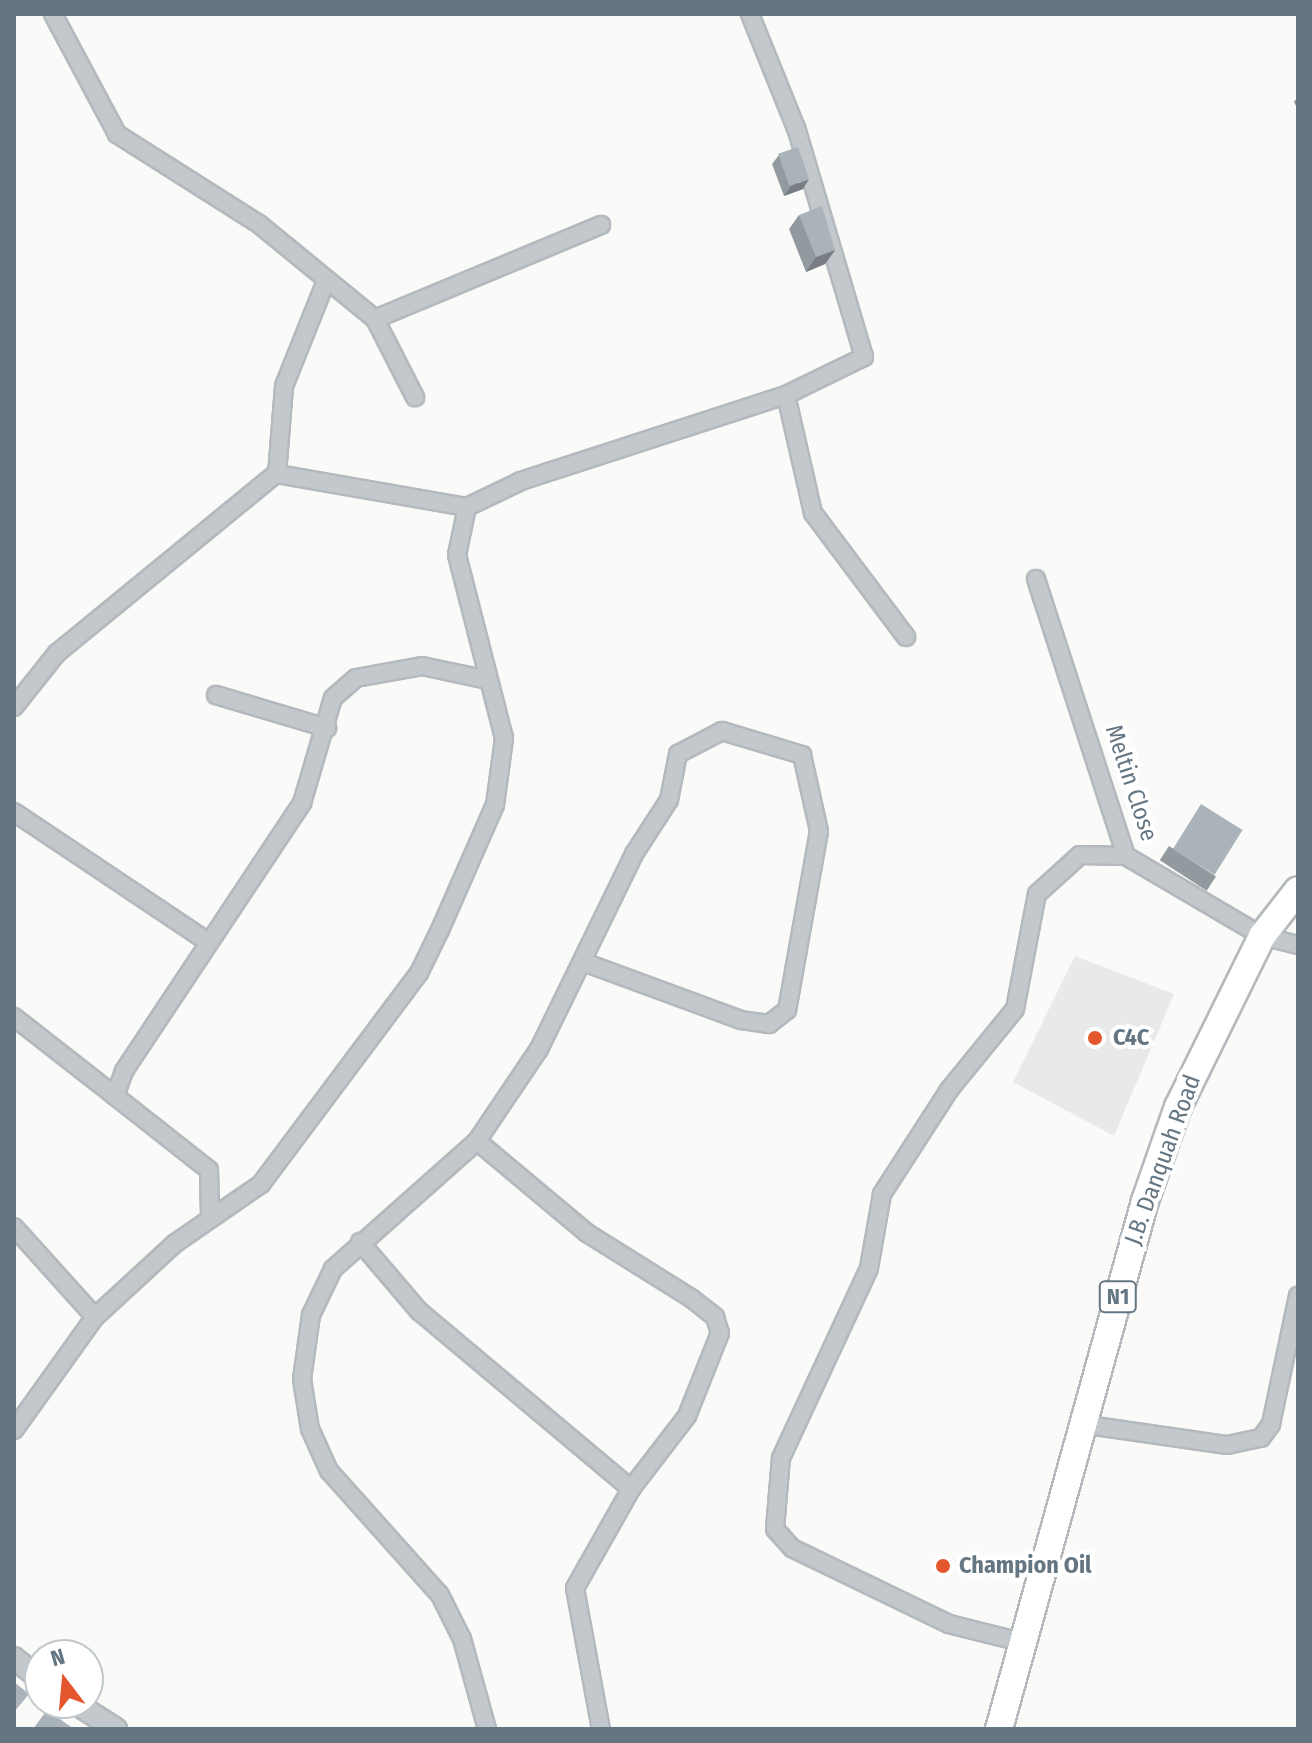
<!DOCTYPE html>
<style>
body{margin:0}
#map{position:relative;width:1312px;height:1743px;overflow:hidden;background:#fafaf8;font-family:"Fira Sans Condensed",sans-serif}
div>[style]{position:absolute}
.built>*{inset:0;background:#e8e9e9}
.roads{filter:drop-shadow(2px 0 #b4b9bd) drop-shadow(-2px 0 #b4b9bd) drop-shadow(0 2px #b4b9bd) drop-shadow(0 -2px #b4b9bd)}
.minor>*{height:16px;margin:-8px;padding:0 8px;transform-origin:8px;border-radius:8px;background:#c3c8cc}
.tertiary>*{height:20px;margin:-10px;padding:0 10px;transform-origin:10px;border-radius:10px;background:#c3c8cc}
.trunk>*{height:26px;margin:-13px;padding:0 13px;transform-origin:13px;border-radius:13px;background:#fff}
.wall>*{inset:0;background:#929a9f;transform-origin:0 0}
.shaded-wall>*{inset:0;background:#777d82}
.building>*{inset:0;background:#aab3b9;transform-origin:0 0}
.dots>*{width:22px;height:22px;translate:-50% -50%;box-sizing:border-box;border:4px solid #fff;border-radius:50%}
span{translate:-50% -50%;white-space:nowrap;text-align:center;line-height:1.15;-webkit-text-stroke:8px #fff;paint-order:stroke}
.shield-label span{padding:2px 6px;background:#fff;border:2px solid;border-radius:6px;-webkit-text-stroke-width:0}
.shield-label{font-size:22px;color:#657683;font-weight:700}
.street-label{font-size:24px;color:#657683}
.poi-label{font-size:24px;color:#657683;font-weight:700}
.left{translate:0 -50%;text-align:left}
.frame{position:absolute;inset:0;border:16px solid #657683;pointer-events:none}
.north{position:absolute;left:24px;top:1639px;width:80px;height:80px;box-sizing:border-box;background:#fff;border:2px solid #c1c8cd;border-radius:50%;rotate:344deg;font-size:22px;font-weight:700;line-height:32px;text-align:center;color:#657683}
.north::after{content:'';display:block;margin:auto;width:28px;height:36px;background:#e4572e;clip-path:polygon(50% 0,100% 100%,50% 72%,0 100%)}
</style>
<div id="map">
<div class="built">
<div style="clip-path:polygon(1075px 956px,1174px 994px,1114px 1136px,1013px 1082px)"></div>
</div>
<div class="roads">
<div class="minor">
<div style="left:53px;top:14px;width:136px;rotate:61.9deg"></div>
<div style="left:117px;top:134px;width:168px;rotate:32.4deg"></div>
<div style="left:259px;top:224px;width:150px;rotate:39.3deg"></div>
<div style="left:375px;top:319px;width:245px;rotate:-22.6deg"></div>
<div style="left:326px;top:281px;width:113px;rotate:111.8deg"></div>
<div style="left:284px;top:386px;width:88px;rotate:94.5deg"></div>
<div style="left:277px;top:474px;width:193px;rotate:9.9deg"></div>
<div style="left:467px;top:507px;width:60px;rotate:-25.7deg"></div>
<div style="left:521px;top:481px;width:279px;rotate:-18deg"></div>
<div style="left:786px;top:395px;width:87px;rotate:-26deg"></div>
<div style="left:864px;top:357px;width:239px;rotate:-106.5deg"></div>
<div style="left:796px;top:128px;width:123px;rotate:-112deg"></div>
<div style="left:375px;top:319px;width:88px;rotate:62.9deg"></div>
<div style="left:786px;top:395px;width:121px;rotate:77.1deg"></div>
<div style="left:813px;top:513px;width:155px;rotate:53.1deg"></div>
<div style="left:1036px;top:579px;width:291px;rotate:72deg"></div>
<div style="left:1126px;top:856px;width:158px;rotate:30.5deg"></div>
<div style="left:1262px;top:936px;width:37px;rotate:14deg"></div>
<div style="left:216px;top:695px;width:116px;rotate:16.6deg"></div>
<div style="left:14px;top:707px;width:69px;rotate:-51.5deg"></div>
<div style="left:57px;top:653px;width:284px;rotate:-39.3deg"></div>
<div style="left:14px;top:812px;width:234px;rotate:33.8deg"></div>
<div style="left:14px;top:1017px;width:128px;rotate:38deg"></div>
<div style="left:477px;top:1141px;width:143px;rotate:39.9deg"></div>
<div style="left:587px;top:1233px;width:123px;rotate:32deg"></div>
<div style="left:691px;top:1298px;width:31px;rotate:38deg"></div>
<div style="left:715px;top:1317px;width:17px;rotate:73deg"></div>
<div style="left:720px;top:1333px;width:89px;rotate:111.7deg"></div>
<div style="left:687px;top:1416px;width:92px;rotate:127.5deg"></div>
<div style="left:631px;top:1489px;width:114px;rotate:119.5deg"></div>
<div style="left:575px;top:1588px;width:143px;rotate:79.6deg"></div>
<div style="left:210px;top:1216px;width:46px;rotate:-91.2deg"></div>
<div style="left:209px;top:1170px;width:120px;rotate:-141.8deg"></div>
<div style="left:115px;top:1096px;width:27px;rotate:-70deg"></div>
<div style="left:124px;top:1071px;width:322px;rotate:-56.4deg"></div>
<div style="left:302px;top:803px;width:109px;rotate:-73.6deg"></div>
<div style="left:333px;top:698px;width:30px;rotate:-41deg"></div>
<div style="left:356px;top:678px;width:67px;rotate:-10.3deg"></div>
<div style="left:422px;top:666px;width:67px;rotate:12deg"></div>
<div style="left:14px;top:1227px;width:121px;rotate:48deg"></div>
<div style="left:360px;top:1242px;width:91px;rotate:49.5deg"></div>
<div style="left:419px;top:1311px;width:277px;rotate:40deg"></div>
<div style="left:1081px;top:1424px;width:148px;rotate:8.2deg"></div>
<div style="left:1227px;top:1445px;width:35px;rotate:-12deg"></div>
<div style="left:1261px;top:1438px;width:17px;rotate:-54deg"></div>
<div style="left:1271px;top:1424px;width:131px;rotate:-78.1deg"></div>
<div style="left:14px;top:1430px;width:139px;rotate:-54.4deg"></div>
<div style="left:95px;top:1317px;width:108px;rotate:-42.7deg"></div>
<div style="left:174px;top:1244px;width:106px;rotate:-34.6deg"></div>
<div style="left:261px;top:1184px;width:264px;rotate:-53.2deg"></div>
<div style="left:419px;top:973px;width:48px;rotate:-64deg"></div>
<div style="left:440px;top:930px;width:137px;rotate:-66.3deg"></div>
<div style="left:495px;top:805px;width:68px;rotate:-82.3deg"></div>
<div style="left:504px;top:738px;width:189px;rotate:-104.4deg"></div>
<div style="left:457px;top:555px;width:49px;rotate:-78.2deg"></div>
<div style="left:1025px;top:1643px;width:78px;rotate:-166deg"></div>
<div style="left:949px;top:1624px;width:174px;rotate:-154.2deg"></div>
<div style="left:792px;top:1548px;width:25px;rotate:-132deg"></div>
<div style="left:775px;top:1529px;width:71px;rotate:-85.2deg"></div>
<div style="left:781px;top:1458px;width:209px;rotate:-65.1deg"></div>
<div style="left:869px;top:1268px;width:75px;rotate:-80deg"></div>
<div style="left:882px;top:1194px;width:124px;rotate:-57.2deg"></div>
<div style="left:949px;top:1090px;width:104px;rotate:-50.8deg"></div>
<div style="left:1015px;top:1009px;width:117px;rotate:-79.2deg"></div>
<div style="left:1037px;top:894px;width:58px;rotate:-42.2deg"></div>
<div style="left:1080px;top:855px;width:46px;rotate:1.2deg"></div>
<div style="left:487px;top:1729px;width:93px;rotate:-105.5deg"></div>
<div style="left:462px;top:1639px;width:49px;rotate:-116.6deg"></div>
<div style="left:440px;top:1595px;width:166px;rotate:-131.8deg"></div>
<div style="left:329px;top:1471px;width:46px;rotate:-114.3deg"></div>
<div style="left:310px;top:1429px;width:51px;rotate:-99.1deg"></div>
<div style="left:302px;top:1379px;width:65px;rotate:-82deg"></div>
<div style="left:311px;top:1315px;width:51px;rotate:-64.4deg"></div>
<div style="left:333px;top:1269px;width:193px;rotate:-41.6deg"></div>
<div style="left:477px;top:1141px;width:111px;rotate:-56deg"></div>
<div style="left:539px;top:1049px;width:217px;rotate:-64deg"></div>
<div style="left:634px;top:854px;width:64px;rotate:-57.1deg"></div>
<div style="left:669px;top:800px;width:47px;rotate:-78.9deg"></div>
<div style="left:678px;top:754px;width:50px;rotate:-27.6deg"></div>
<div style="left:722px;top:731px;width:84px;rotate:16.7deg"></div>
<div style="left:802px;top:755px;width:78px;rotate:77.4deg"></div>
<div style="left:819px;top:831px;width:182px;rotate:100.1deg"></div>
<div style="left:787px;top:1010px;width:23px;rotate:142deg"></div>
<div style="left:769px;top:1024px;width:28px;rotate:-172deg"></div>
<div style="left:741px;top:1020px;width:165px;rotate:-159.8deg"></div>
</div>
<div class="tertiary">
<div style="left:14px;top:1658px;width:33px;rotate:39deg"></div>
<div style="left:75px;top:1703px;width:49px;rotate:32.4deg"></div>
</div>
<div class="trunk">
<div style="left:999px;top:1729px;width:548px;rotate:-74.54deg"></div>
<div style="left:1145px;top:1201px;width:100px;rotate:-70.7deg"></div>
<div style="left:1178px;top:1107px;width:191px;rotate:-63.8deg"></div>
<div style="left:1262px;top:936px;width:58px;rotate:-52deg"></div>
</div>
</div>
<div class="wall">
<div style="clip-path:polygon(1298px 96px,1298px 110px,1294px 102px)"></div>
<div style="clip-path:polygon(779px 155px,803px 189px,784px 196px,772px 164px)"></div>
<div style="clip-path:polygon(799px 215px,835px 250px,825px 264px,806px 272px,789px 229px)"></div>
<div style="left:1169px;top:846px;width:56px;height:17px;rotate:33deg"></div>
</div>
<div class="shaded-wall">
<div style="clip-path:polygon(809px 179px,803px 189px,784px 196px,791px 186px)"></div>
<div style="clip-path:polygon(835px 250px,825px 264px,806px 272px,816px 257px)"></div>
</div>
<div class="building">
<div style="left:798px;top:147px;width:34px;height:21px;rotate:71deg"></div>
<div style="clip-path:polygon(822px 206px,835px 250px,816px 257px,799px 215px)"></div>
<div style="left:1201px;top:804px;width:49px;height:53px;rotate:32deg"></div>
<div style="clip-path:polygon(14px 1682px,29px 1694px,14px 1712px)"></div>
<div style="clip-path:polygon(47px 1710px,74px 1729px,33px 1729px)"></div>
</div>
<div class="dots">
<div style="left:1095px;top:1038px;background:#e4572e"></div>
<div style="left:943px;top:1566px;background:#e4572e"></div>
</div>
<div class="shield-label">
<span style="left:1118px;top:1297px">N1</span>
</div>
<div class="street-label">
<span style="left:1131px;top:783px;rotate:72deg">Meltin Close</span>
<span style="left:1163px;top:1160px;rotate:-70deg">J.B. Danquah Road</span>
</div>
<div class="poi-label">
<span class="left" style="left:1113px;top:1038px">C4C</span>
<span class="left" style="left:959px;top:1566px">Champion Oil</span>
</div>
<div class="frame"></div>
<div class="north">N</div>
</div>
